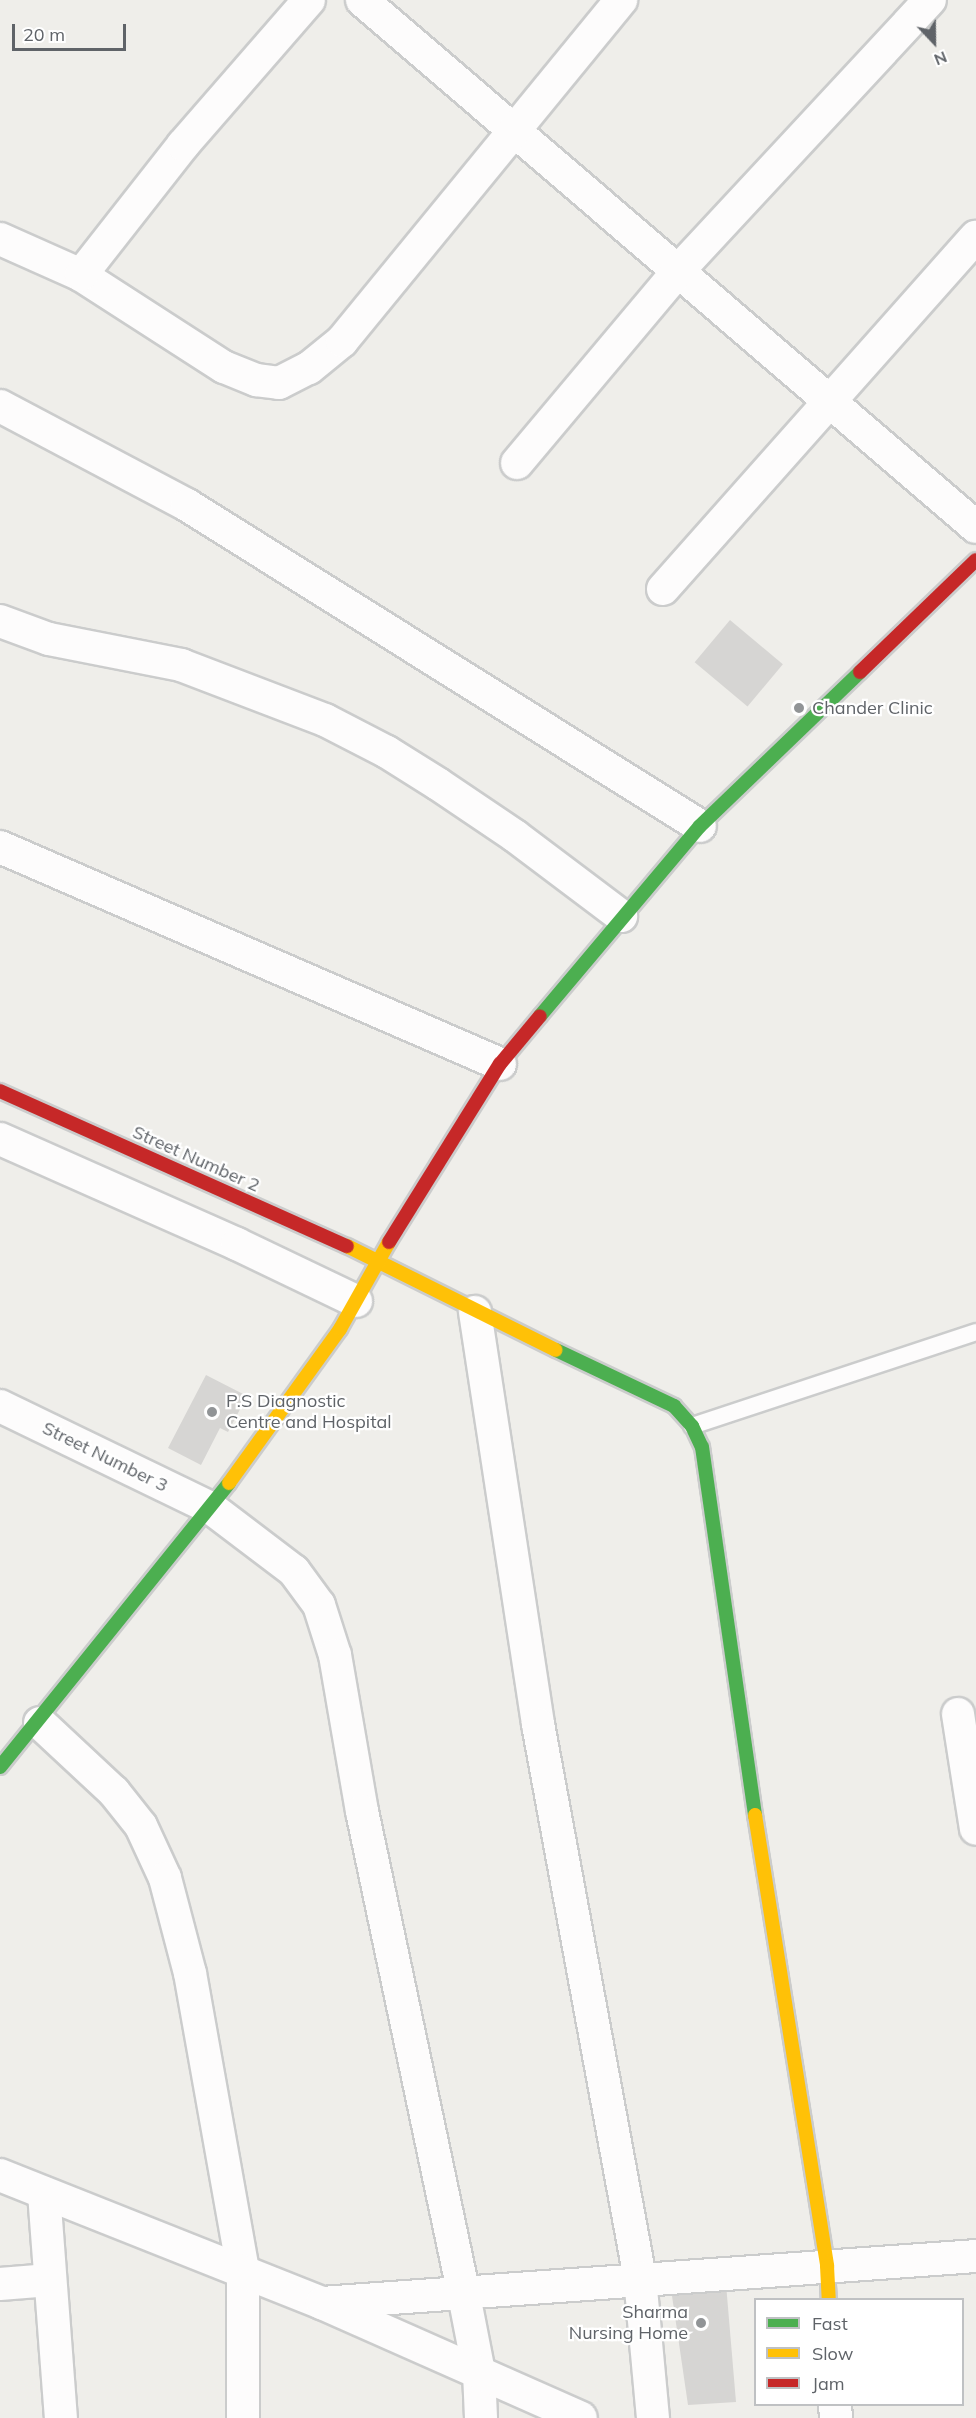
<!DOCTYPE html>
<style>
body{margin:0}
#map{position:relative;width:976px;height:2418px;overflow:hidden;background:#efeeea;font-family:Mulish,sans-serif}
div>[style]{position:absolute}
.building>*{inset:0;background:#d6d5d3;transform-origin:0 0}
.roads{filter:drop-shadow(2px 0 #cbcccc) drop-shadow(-2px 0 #cbcccc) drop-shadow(0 2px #cbcccc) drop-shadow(0 -2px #cbcccc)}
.lane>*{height:16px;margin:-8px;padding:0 8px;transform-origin:8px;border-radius:8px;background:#fdfcfc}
.street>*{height:32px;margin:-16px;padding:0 16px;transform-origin:16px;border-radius:16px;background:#fdfcfc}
.fast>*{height:14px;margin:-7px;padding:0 7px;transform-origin:7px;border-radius:7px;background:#4caf50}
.slow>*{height:14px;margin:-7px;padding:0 7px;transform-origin:7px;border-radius:7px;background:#ffc107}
.jam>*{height:14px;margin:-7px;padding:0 7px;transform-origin:7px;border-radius:7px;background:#c62828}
.dots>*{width:16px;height:16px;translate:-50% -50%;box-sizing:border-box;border:3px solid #fff;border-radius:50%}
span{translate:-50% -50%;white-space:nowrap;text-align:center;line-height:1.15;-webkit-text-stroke:4.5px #fff;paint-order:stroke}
.poi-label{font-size:18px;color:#5f6368}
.left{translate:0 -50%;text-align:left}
.right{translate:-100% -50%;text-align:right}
.street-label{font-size:18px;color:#5f6368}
.legend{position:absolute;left:754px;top:2298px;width:210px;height:108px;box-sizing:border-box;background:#fff;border:2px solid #bfc1c3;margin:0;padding:8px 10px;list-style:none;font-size:18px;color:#5f6368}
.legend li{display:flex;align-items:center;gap:12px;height:30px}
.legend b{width:30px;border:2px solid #bfc1c3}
.north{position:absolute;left:904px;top:12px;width:60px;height:60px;-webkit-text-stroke:4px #fff;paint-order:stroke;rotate:158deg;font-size:16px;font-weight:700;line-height:24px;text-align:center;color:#5f6368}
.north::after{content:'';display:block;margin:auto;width:21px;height:27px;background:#5f6368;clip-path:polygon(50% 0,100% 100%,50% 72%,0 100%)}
.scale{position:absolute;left:12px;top:24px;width:114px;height:27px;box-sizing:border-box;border:3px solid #5f6368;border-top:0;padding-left:8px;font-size:18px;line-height:21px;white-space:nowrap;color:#5f6368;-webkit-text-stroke:4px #fff;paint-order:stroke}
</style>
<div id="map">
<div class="building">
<div style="left:730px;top:620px;width:69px;height:55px;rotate:40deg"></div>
<div style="clip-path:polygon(206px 1375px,247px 1396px,228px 1432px,220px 1428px,201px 1465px,168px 1448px)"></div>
<div style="clip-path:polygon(726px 2284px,736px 2402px,688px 2405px,671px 2289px)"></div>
</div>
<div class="roads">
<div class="lane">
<div style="left:692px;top:1426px;width:299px;rotate:-18.3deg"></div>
</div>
<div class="street">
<div style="left:362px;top:0;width:809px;rotate:40.64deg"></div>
<div style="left:0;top:239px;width:89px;rotate:24deg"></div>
<div style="left:81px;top:275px;width:170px;rotate:32.8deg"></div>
<div style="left:224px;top:367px;width:35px;rotate:22deg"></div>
<div style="left:256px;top:380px;width:23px;rotate:7deg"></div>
<div style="left:279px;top:383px;width:34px;rotate:-27deg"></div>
<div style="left:309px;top:368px;width:43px;rotate:-39.3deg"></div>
<div style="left:342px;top:341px;width:441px;rotate:-50.7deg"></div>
<div style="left:81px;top:275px;width:165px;rotate:-51.9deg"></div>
<div style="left:183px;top:145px;width:192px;rotate:-49deg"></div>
<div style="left:0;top:406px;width:212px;rotate:27.9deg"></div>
<div style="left:187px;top:505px;width:605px;rotate:32.04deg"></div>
<div style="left:517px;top:463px;width:251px;rotate:-50deg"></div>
<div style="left:678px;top:271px;width:370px;rotate:-47.1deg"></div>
<div style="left:663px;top:589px;width:471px;rotate:-48.4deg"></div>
<div style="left:0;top:621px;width:52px;rotate:20.2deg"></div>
<div style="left:49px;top:639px;width:135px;rotate:11.1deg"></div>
<div style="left:181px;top:665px;width:154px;rotate:20.9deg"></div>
<div style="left:325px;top:720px;width:70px;rotate:27.3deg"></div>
<div style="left:387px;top:752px;width:60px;rotate:32.1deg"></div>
<div style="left:438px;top:784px;width:93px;rotate:34deg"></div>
<div style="left:515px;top:836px;width:133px;rotate:37deg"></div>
<div style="left:0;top:847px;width:545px;rotate:23.46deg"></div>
<div style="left:0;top:1139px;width:259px;rotate:23.9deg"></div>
<div style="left:237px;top:1244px;width:132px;rotate:25.6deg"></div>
<div style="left:475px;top:1312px;width:417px;rotate:81.3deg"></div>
<div style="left:538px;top:1724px;width:563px;rotate:79.57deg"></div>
<div style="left:640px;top:2278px;width:141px;rotate:84.7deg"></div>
<div style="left:0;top:1406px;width:234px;rotate:25.8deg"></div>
<div style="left:211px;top:1508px;width:104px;rotate:37.2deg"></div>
<div style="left:294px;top:1571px;width:42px;rotate:53.7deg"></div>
<div style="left:319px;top:1605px;width:52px;rotate:72.3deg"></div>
<div style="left:335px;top:1655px;width:158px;rotate:80.2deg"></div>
<div style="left:362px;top:1811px;width:490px;rotate:78.1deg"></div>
<div style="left:463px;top:2290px;width:84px;rotate:79deg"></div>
<div style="left:479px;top:2372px;width:46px;rotate:87.5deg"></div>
<div style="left:958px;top:1714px;width:116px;rotate:81.1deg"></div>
<div style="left:40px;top:1723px;width:101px;rotate:43deg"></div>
<div style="left:114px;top:1792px;width:43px;rotate:51.5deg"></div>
<div style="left:141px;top:1826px;width:57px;rotate:65.2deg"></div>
<div style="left:165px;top:1878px;width:98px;rotate:75.3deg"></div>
<div style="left:190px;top:1973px;width:304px;rotate:79.9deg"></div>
<div style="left:243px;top:2272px;width:146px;rotate:90deg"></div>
<div style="left:0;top:2175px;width:347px;rotate:21.7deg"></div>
<div style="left:322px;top:2303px;width:283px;rotate:23.9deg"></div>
<div style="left:44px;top:2193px;width:226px;rotate:85.7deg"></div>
<div style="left:0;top:2284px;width:50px;rotate:-4.6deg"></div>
<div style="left:322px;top:2303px;width:656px;rotate:-4.11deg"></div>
<div style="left:835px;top:2404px;width:14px;rotate:86deg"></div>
</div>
<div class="fast">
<div style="left:540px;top:1016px;width:248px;rotate:-49.9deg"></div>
<div style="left:700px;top:826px;width:222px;rotate:-43.9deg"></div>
<div style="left:556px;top:1350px;width:131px;rotate:25.4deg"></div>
<div style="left:674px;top:1406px;width:27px;rotate:48deg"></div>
<div style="left:692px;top:1426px;width:23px;rotate:65deg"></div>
<div style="left:702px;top:1447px;width:372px;rotate:81.8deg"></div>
<div style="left:0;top:1767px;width:365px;rotate:-51.1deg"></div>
</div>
<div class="slow">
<div style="left:347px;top:1246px;width:233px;rotate:26.5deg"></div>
<div style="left:229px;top:1483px;width:190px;rotate:-54.2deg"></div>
<div style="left:340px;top:1329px;width:100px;rotate:-60.6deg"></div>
<div style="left:755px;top:1815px;width:457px;rotate:80.9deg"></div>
<div style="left:827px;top:2266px;width:34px;rotate:87deg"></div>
</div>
<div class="jam">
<div style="left:860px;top:672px;width:161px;rotate:-44deg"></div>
<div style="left:0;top:1091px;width:380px;rotate:24.1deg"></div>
<div style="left:389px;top:1242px;width:210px;rotate:-58.1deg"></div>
<div style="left:500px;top:1064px;width:62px;rotate:-50.2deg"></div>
</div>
</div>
<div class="dots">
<div style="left:799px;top:708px;background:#919496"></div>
<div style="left:212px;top:1412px;background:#919496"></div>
<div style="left:701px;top:2323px;background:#919496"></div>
</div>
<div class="poi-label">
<span class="left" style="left:812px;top:708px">Chander Clinic</span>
<span class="left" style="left:226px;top:1412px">P.S Diagnostic<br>Centre and Hospital</span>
<span class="right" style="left:688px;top:2323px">Sharma<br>Nursing Home</span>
</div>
<div class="street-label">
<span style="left:196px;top:1159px;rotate:24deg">Street Number 2</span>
<span style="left:105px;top:1457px;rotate:26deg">Street Number 3</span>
</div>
<ul class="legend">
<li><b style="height:8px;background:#4caf50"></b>Fast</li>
<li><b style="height:8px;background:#ffc107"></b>Slow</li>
<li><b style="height:8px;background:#c62828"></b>Jam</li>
</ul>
<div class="north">N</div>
<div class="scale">20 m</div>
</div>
